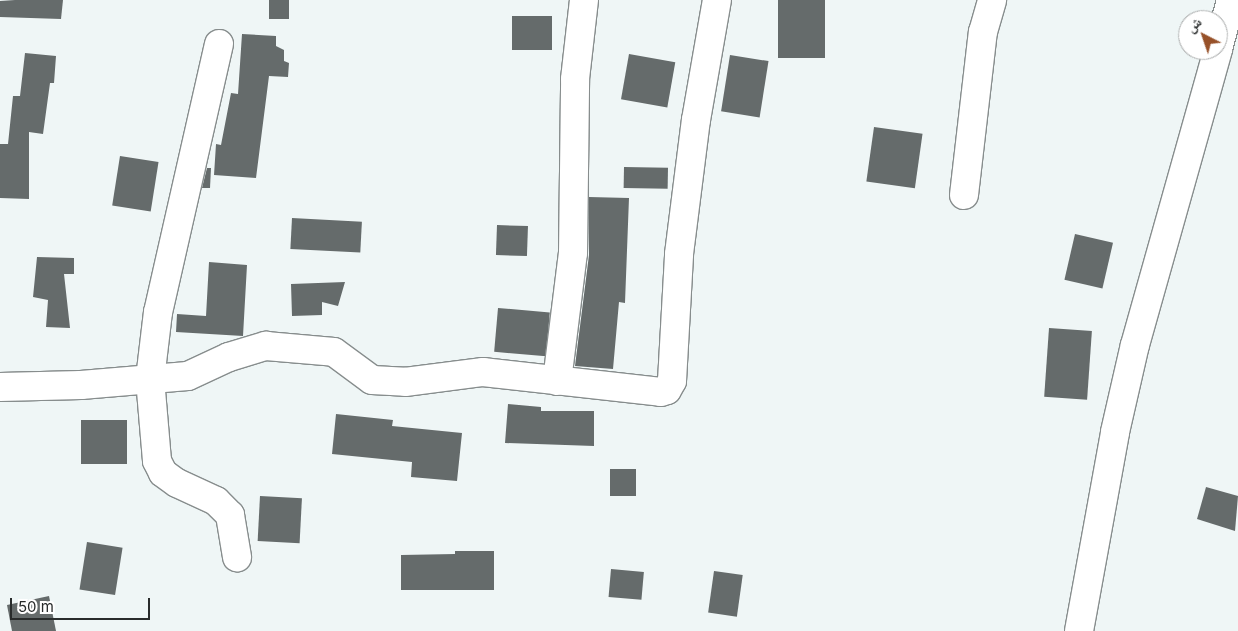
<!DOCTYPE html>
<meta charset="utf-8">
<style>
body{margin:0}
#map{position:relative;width:1238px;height:631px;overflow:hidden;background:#eff6f6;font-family:Inter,"Noto Naskh Arabic",sans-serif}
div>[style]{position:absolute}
.building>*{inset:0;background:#656b6b;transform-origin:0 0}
.roads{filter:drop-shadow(1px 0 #878d8d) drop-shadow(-1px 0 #878d8d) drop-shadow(0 1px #878d8d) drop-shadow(0 -1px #878d8d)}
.minor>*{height:28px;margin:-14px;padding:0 14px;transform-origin:14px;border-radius:14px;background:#fff}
span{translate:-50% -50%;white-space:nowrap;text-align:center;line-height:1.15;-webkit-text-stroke:5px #fff;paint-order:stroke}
.north{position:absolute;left:1178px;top:10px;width:50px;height:50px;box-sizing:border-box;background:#fff;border:1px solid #a9abab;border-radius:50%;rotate:319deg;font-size:14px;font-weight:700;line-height:20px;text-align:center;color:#292c2c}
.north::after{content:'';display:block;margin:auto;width:18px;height:22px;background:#975129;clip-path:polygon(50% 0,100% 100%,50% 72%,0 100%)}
.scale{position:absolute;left:10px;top:598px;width:140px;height:22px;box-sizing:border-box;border:2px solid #292c2c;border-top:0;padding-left:6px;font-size:15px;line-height:18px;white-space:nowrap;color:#292c2c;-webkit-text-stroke:4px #fff;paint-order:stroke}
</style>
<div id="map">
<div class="building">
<div style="clip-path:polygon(15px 0,63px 0,61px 19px,0 17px,0 1px)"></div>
<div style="left:269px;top:0;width:20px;height:19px"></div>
<div style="left:778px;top:0;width:47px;height:58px"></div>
<div style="left:512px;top:16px;width:40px;height:34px"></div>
<div style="clip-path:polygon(242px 34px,276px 36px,276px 46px,284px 50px,284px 61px,289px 63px,288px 77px,269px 76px,256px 178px,214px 175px,216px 144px,221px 145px,231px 93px,238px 94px)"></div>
<div style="clip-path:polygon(25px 53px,56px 56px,54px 83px,50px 83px,43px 134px,29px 132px,29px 199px,0 198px,0 144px,8px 144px,13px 96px,20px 96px)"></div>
<div style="left:629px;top:54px;width:47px;height:46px;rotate:10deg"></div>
<div style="left:730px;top:55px;width:39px;height:57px;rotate:9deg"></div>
<div style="left:874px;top:127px;width:49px;height:55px;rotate:8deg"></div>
<div style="left:120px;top:156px;width:39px;height:50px;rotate:9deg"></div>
<div style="left:624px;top:167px;width:44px;height:21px;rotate:1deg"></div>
<div style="clip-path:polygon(207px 168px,211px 168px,210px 188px,202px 188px)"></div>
<div style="clip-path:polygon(589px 197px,629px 198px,625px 303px,619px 302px,613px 369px,575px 366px,589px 255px)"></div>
<div style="left:292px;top:218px;width:70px;height:31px;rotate:3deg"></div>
<div style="left:497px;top:225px;width:31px;height:30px;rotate:2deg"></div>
<div style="left:1075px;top:234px;width:39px;height:47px;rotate:13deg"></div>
<div style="clip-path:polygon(37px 257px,74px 258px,74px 274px,64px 274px,70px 328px,46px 327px,48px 300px,33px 297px)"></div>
<div style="clip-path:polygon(209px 262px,247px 265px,243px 336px,176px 332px,177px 314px,206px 316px)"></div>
<div style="clip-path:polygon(345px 282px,338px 306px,322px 302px,322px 315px,292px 316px,291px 284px)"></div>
<div style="left:498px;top:308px;width:52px;height:44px;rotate:5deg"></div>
<div style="left:1049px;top:328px;width:43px;height:69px;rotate:4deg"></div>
<div style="clip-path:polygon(508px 404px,541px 407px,541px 411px,594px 411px,594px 446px,505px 443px)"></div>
<div style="clip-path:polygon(336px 414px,393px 420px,392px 426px,462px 433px,457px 481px,411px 477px,412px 462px,332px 454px)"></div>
<div style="left:81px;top:420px;width:46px;height:44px"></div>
<div style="left:610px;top:469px;width:26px;height:27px"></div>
<div style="clip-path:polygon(1206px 487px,1238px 496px,1235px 531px,1197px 519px)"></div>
<div style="left:260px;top:496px;width:42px;height:45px;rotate:3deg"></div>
<div style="left:87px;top:542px;width:36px;height:48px;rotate:9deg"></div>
<div style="clip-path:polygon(455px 551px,494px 551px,494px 590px,401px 590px,401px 555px,455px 554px)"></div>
<div style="left:611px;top:569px;width:33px;height:28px;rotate:5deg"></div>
<div style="left:714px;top:571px;width:29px;height:42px;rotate:8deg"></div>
<div style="clip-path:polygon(49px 596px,56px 631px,12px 631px,7px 605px)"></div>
</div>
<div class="roads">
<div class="minor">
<div style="left:219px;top:44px;width:275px;rotate:102.8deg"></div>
<div style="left:158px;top:312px;width:67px;rotate:96.8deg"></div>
<div style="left:150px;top:379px;width:82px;rotate:85.1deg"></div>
<div style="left:157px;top:461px;width:13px;rotate:63deg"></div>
<div style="left:163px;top:473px;width:17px;rotate:36deg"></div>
<div style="left:177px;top:483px;width:43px;rotate:24.8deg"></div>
<div style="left:216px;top:501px;width:20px;rotate:45deg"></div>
<div style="left:230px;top:515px;width:43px;rotate:80.5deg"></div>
<div style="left:1218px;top:49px;width:51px;rotate:-75.1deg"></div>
<div style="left:964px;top:195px;width:164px;rotate:-83.4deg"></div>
<div style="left:983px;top:32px;width:33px;rotate:-74deg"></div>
<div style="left:557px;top:381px;width:129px;rotate:-82.9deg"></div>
<div style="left:573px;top:253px;width:174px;rotate:-89.3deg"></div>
<div style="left:575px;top:79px;width:80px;rotate:-83.5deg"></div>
<div style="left:0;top:387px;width:81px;rotate:-1.4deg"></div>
<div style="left:81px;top:385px;width:107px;rotate:-4.8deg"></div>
<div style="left:188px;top:376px;width:45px;rotate:-24.9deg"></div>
<div style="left:229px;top:357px;width:39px;rotate:-17deg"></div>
<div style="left:266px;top:346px;width:68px;rotate:5deg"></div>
<div style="left:334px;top:352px;width:47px;rotate:36.4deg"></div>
<div style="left:372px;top:380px;width:33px;rotate:3deg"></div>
<div style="left:405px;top:382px;width:79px;rotate:-7.3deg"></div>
<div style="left:483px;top:372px;width:179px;rotate:6.4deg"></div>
<div style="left:661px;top:392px;width:6px;rotate:-18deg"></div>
<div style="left:667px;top:390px;width:10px;rotate:-61deg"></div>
<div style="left:672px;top:381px;width:127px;rotate:-86.8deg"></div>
<div style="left:679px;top:254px;width:135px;rotate:-82.8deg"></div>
<div style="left:696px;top:120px;width:122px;rotate:-80.1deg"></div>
<div style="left:1079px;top:631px;width:202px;rotate:-79.7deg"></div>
<div style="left:1115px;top:432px;width:89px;rotate:-77.1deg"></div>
<div style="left:1135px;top:345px;width:306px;rotate:-74.3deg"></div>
</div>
</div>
<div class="north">ش</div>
<div class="scale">50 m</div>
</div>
